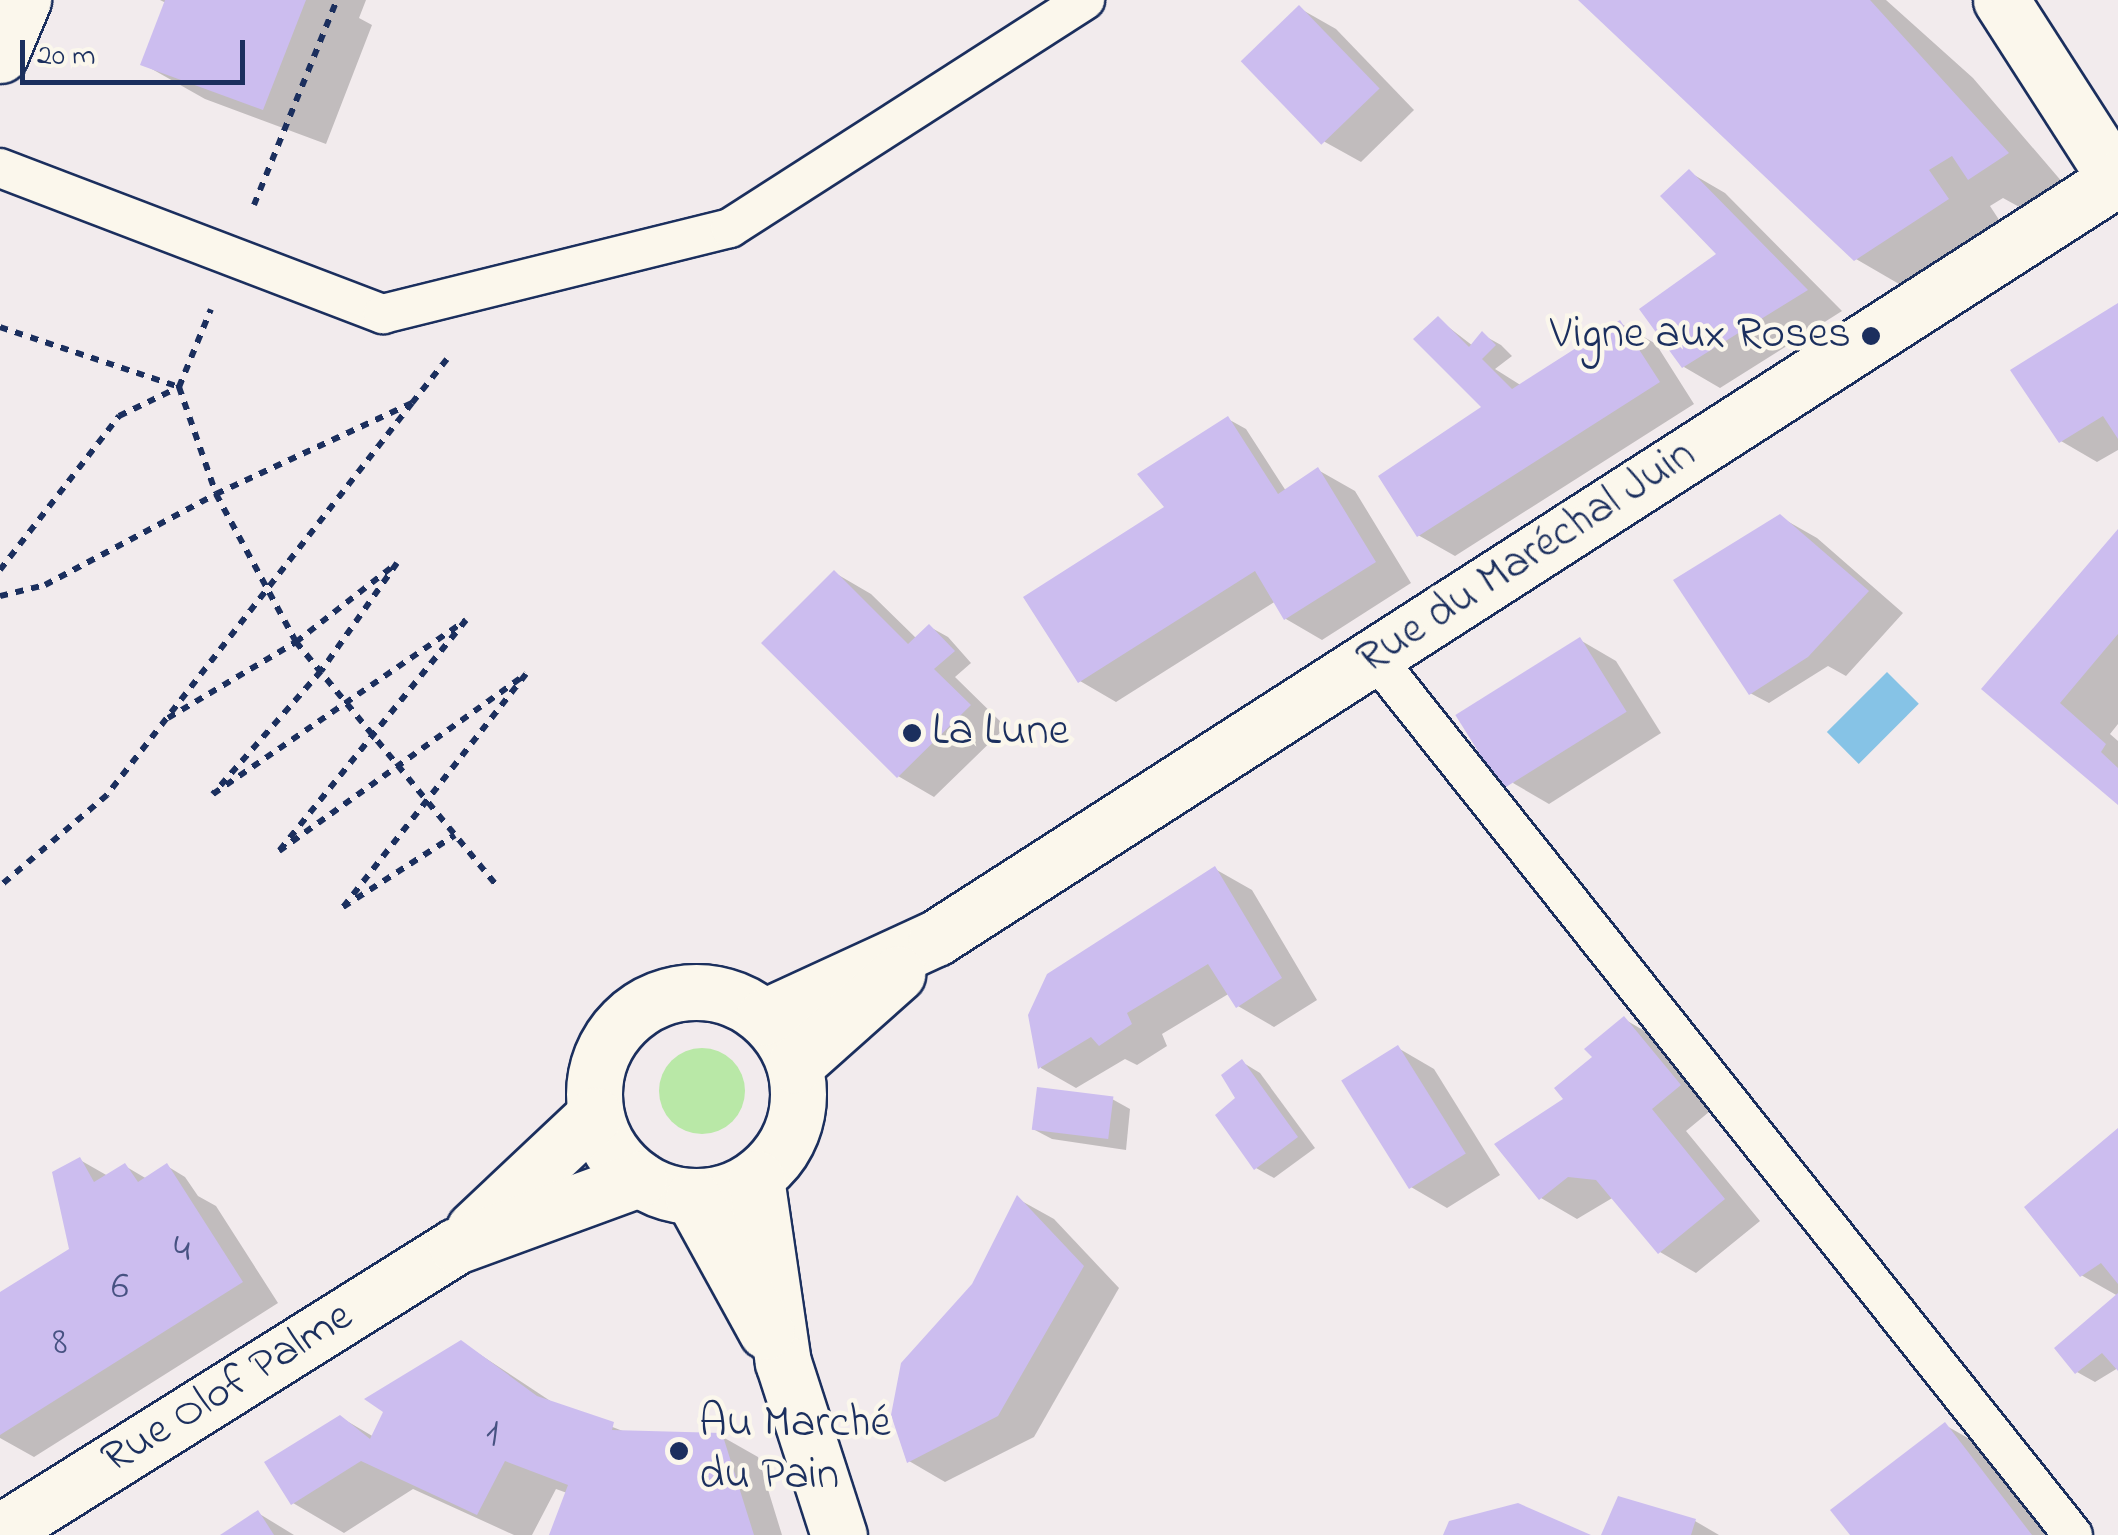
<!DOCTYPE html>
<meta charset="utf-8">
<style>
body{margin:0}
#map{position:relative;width:2118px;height:1535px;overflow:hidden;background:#f2ebed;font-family:"Indie Flower",sans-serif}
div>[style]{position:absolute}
.green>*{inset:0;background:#b9e8a7}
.round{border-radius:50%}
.water>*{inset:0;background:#86c3e6;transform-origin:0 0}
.shadow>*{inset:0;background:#0003}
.building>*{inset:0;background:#ccbdef;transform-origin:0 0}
.path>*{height:6px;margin-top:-3px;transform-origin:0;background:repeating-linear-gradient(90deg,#1b2f5e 0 8px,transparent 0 16px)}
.roads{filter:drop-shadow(2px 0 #1b2f5e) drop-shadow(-2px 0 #1b2f5e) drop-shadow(0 2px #1b2f5e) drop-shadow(0 -2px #1b2f5e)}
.service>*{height:38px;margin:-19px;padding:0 19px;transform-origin:19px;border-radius:19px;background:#fbf7ec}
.minor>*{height:55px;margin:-27.5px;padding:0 27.5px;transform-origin:27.5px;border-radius:27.5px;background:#fbf7ec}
.secondary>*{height:55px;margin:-27.5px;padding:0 27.5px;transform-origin:27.5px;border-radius:27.5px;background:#fbf7ec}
.secondary>.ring{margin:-27.5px;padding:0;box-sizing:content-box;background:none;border:55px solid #fbf7ec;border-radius:50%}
.dots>*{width:28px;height:28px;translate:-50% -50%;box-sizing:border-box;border:5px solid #fbf7ec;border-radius:50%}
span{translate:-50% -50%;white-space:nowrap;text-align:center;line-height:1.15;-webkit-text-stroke:9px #fbf7ec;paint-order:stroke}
.number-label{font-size:40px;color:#475282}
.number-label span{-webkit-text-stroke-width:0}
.poi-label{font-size:45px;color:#1b2f5e}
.right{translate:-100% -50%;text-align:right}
.left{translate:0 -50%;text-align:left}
.street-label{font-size:45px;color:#1b2f5e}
.scale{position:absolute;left:20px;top:40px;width:225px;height:45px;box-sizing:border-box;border:5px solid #1b2f5e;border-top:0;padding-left:12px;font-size:30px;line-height:35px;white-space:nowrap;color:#1b2f5e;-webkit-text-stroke:8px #fbf7ec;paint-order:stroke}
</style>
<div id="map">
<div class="green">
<div class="round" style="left:659px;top:1048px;width:86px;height:86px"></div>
</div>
<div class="water">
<div style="left:1887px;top:672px;width:45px;height:85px;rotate:45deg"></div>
</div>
<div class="shadow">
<div style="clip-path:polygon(160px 0,366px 0,359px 18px,372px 25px,326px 144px,205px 99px,143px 64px,166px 3px)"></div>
<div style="clip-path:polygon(1581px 0,1886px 0,1973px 78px,2069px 190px,2032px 214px,2003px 198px,1990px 206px,2009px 235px,1918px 295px,1856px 259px)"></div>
<div style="clip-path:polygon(1299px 8px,1336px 29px,1414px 110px,1361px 162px,1325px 142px,1245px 62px)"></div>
<div style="clip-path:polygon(1689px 172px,1725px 193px,1842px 311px,1720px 388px,1684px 367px,1720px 254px)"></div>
<div style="clip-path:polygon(2118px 306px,2118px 450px,2097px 462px,2061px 441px)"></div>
<div style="clip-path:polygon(1438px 319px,1473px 346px,1483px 335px,1501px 345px,1512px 356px,1495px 369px,1522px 386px,1620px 323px,1656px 344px,1694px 404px,1455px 556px,1418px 535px,1484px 407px)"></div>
<div style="clip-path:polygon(1228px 419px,1246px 429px,1286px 491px,1318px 470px,1355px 491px,1411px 583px,1322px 640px,1286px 619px,1276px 601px,1116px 702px,1080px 681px)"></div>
<div style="clip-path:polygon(1780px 517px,1817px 538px,1903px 613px,1846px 676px,1828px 666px,1769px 703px,1750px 693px)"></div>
<div style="clip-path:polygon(2118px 533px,2118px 724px,2110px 734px,2118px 741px,2118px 802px,1985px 688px)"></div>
<div style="clip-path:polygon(835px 573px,871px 594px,917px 639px,930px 627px,948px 637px,971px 663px,955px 677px,1006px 727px,934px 797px,898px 776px)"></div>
<div style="clip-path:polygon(1580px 640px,1616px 661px,1661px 733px,1549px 804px,1513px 783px)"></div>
<div style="clip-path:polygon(1215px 869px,1252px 890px,1317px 1000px,1274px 1027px,1238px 1006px,1230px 993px,1162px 1034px,1167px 1046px,1137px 1065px,1125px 1059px,1076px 1088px,1041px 1068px,1031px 1015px)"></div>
<div style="clip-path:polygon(1624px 1019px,1660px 1040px,1715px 1107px,1686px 1131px,1760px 1221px,1696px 1273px,1660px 1252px,1614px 1197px,1577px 1219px,1541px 1198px,1567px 1100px)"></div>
<div style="clip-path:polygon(1398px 1048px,1434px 1069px,1500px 1175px,1447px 1208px,1411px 1187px)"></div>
<div style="clip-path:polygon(1242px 1062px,1260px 1073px,1315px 1148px,1274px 1178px,1256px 1168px,1239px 1099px)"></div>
<div style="clip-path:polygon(1112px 1099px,1130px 1109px,1126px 1150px,1052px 1139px,1033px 1129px)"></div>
<div style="clip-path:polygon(2118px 1132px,2118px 1368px,2095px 1382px,2077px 1372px,2118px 1296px,2081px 1275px)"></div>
<div style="clip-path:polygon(80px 1160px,108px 1176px,125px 1166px,147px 1179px,167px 1166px,185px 1177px,198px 1196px,216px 1206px,278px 1303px,34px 1457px,0 1438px,0 1294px,72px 1250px)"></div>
<div style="clip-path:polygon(1018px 1199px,1054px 1219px,1119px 1288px,1034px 1437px,945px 1482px,909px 1461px)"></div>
<div style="clip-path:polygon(461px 1342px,558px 1406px,628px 1433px,721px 1436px,758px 1457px,782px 1535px,552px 1535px,567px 1493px,556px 1489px,532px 1535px,514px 1535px,413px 1489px,344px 1533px,293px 1503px,340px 1417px,374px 1437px)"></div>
<div style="clip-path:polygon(1945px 1425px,1996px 1454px,2058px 1535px,1853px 1535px)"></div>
<div style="clip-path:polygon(258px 1513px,294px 1535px,225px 1535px)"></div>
<div style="clip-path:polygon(1695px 1521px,1719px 1535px,1603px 1535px)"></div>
</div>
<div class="building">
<div style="clip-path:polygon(165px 0,306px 0,263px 110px,140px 65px)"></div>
<div style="clip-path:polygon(1578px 0,1870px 0,2009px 153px,1968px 180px,1952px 156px,1929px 170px,1949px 199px,1854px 261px)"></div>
<div style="left:1299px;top:5px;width:116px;height:81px;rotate:46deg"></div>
<div style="clip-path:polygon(1689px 169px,1808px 290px,1682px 368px,1639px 309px,1716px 254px,1660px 196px)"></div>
<div style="clip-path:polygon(2118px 303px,2118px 439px,2103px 416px,2059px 443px,2010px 370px)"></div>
<div style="clip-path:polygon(1438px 316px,1469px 347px,1482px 331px,1496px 345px,1482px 359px,1512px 389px,1620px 320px,1660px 382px,1417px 537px,1378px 476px,1481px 407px,1413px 339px)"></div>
<div style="clip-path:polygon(1228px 416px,1278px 494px,1318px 467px,1376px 562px,1284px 620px,1255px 571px,1078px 683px,1023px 597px,1164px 507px,1137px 474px)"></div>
<div style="clip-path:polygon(1780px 514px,1869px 591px,1808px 657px,1749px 695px,1673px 580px)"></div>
<div style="clip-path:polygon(2118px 529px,2118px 634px,2060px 703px,2106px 744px,2101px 752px,2118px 768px,2118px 805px,1981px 689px)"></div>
<div style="clip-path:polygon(834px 570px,908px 644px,929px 624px,955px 651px,934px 669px,971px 705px,897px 778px,761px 643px)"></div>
<div style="left:1580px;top:637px;width:88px;height:147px;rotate:58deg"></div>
<div style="clip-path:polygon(1215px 866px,1282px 978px,1236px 1008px,1208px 964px,1127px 1013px,1132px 1024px,1099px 1046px,1091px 1037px,1038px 1069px,1028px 1015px,1047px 974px)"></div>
<div style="clip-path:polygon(1624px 1016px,1681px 1085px,1652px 1109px,1725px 1199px,1658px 1254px,1596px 1180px,1568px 1177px,1539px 1200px,1494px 1144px,1563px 1099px,1554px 1088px,1592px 1057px,1584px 1049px)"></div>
<div style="left:1398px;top:1045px;width:128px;height:67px;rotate:58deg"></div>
<div style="clip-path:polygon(1242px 1059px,1298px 1137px,1254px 1170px,1215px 1115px,1235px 1098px,1221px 1075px)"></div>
<div style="left:1037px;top:1087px;width:77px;height:43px;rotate:7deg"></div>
<div style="clip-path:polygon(2118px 1128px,2118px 1284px,2101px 1263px,2080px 1277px,2024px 1207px)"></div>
<div style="clip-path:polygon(80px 1157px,94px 1182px,125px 1163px,138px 1182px,167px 1163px,243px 1282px,0 1435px,0 1292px,69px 1249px,52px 1172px)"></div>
<div style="clip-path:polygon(1017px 1195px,1084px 1266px,998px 1416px,907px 1463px,891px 1415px,901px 1363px,972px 1284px)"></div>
<div style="clip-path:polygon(2118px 1293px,2118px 1371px,2102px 1353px,2075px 1374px,2054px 1348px)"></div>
<div style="clip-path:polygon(461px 1340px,537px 1396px,614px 1422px,612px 1430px,722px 1433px,754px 1535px,549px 1535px,568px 1485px,505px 1461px,477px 1515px,361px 1461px,291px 1505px,264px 1462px,340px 1415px,370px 1439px,383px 1412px,364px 1399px)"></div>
<div style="clip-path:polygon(1945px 1422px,2032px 1535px,1850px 1535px,1830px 1510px)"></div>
<div style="clip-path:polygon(1618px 1496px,1696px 1519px,1691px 1535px,1601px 1535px)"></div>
<div style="clip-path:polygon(1518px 1503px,1591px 1535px,1443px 1535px,1449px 1521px)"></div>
<div style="clip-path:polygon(258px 1510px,274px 1535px,220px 1535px)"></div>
</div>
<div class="path">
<div style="left:254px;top:205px;width:221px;rotate:-68deg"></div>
<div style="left:0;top:327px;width:189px;rotate:18.5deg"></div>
<div style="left:179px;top:387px;width:84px;rotate:-67.7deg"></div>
<div style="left:412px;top:403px;width:56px;rotate:-51.5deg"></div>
<div style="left:0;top:570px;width:195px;rotate:-52.3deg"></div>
<div style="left:119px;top:416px;width:67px;rotate:-25.8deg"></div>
<div style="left:179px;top:387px;width:113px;rotate:70.9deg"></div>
<div style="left:216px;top:494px;width:168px;rotate:61.6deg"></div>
<div style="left:296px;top:642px;width:315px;rotate:50.5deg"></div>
<div style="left:0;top:596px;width:46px;rotate:-13.7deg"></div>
<div style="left:45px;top:585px;width:194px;rotate:-28deg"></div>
<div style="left:216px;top:494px;width:216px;rotate:-24.9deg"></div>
<div style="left:412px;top:403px;width:497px;rotate:127.9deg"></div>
<div style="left:107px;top:795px;width:140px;rotate:139.6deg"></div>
<div style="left:168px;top:718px;width:149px;rotate:-30.7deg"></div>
<div style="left:296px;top:642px;width:128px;rotate:-38deg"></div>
<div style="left:397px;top:563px;width:132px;rotate:125.1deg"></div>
<div style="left:321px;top:671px;width:164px;rotate:131.3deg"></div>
<div style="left:213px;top:794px;width:307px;rotate:-34.5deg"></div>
<div style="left:466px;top:620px;width:297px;rotate:129deg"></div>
<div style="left:279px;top:851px;width:304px;rotate:-35.6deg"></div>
<div style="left:526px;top:674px;width:296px;rotate:128.1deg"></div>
<div style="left:343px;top:907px;width:133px;rotate:-32.7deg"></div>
</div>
<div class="roads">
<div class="service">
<div style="left:0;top:168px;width:410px;rotate:20.9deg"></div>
<div style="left:383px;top:314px;width:357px;rotate:-13.9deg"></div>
<div style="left:730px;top:228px;width:422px;rotate:-32.7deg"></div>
<div style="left:1374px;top:656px;width:1123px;rotate:51.51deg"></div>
</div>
<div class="minor">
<div style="left:2001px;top:0;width:216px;rotate:57.3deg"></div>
<div style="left:0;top:55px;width:60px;rotate:-67.3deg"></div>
</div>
<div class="secondary">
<div class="ring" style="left:594px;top:992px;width:149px;height:149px"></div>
<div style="left:764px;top:1017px;width:189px;rotate:-24.7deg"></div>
<div style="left:936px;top:938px;width:1405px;rotate:-32.74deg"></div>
<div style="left:795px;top:1065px;width:137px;rotate:-41.7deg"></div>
<div style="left:756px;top:1178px;width:186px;rotate:81.7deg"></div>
<div style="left:783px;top:1362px;width:182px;rotate:72.1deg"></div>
<div style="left:693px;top:1198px;width:152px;rotate:61.2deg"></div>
<div style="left:474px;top:1229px;width:166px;rotate:-43.3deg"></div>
<div style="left:0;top:1532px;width:538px;rotate:-32.1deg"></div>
<div style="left:456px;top:1246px;width:195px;rotate:-20.1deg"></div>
</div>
</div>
<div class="dots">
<div style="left:1871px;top:336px;background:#1b2f5e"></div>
<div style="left:912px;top:733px;background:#1b2f5e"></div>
<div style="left:679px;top:1451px;background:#1b2f5e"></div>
</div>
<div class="number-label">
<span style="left:182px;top:1251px">4</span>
<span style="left:120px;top:1288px">6</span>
<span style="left:60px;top:1344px">8</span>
<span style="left:492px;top:1435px">1</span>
</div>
<div class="poi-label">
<span class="right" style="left:1851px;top:336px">Vigne aux Roses</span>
<span class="left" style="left:932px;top:733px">La Lune</span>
<span class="left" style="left:699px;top:1451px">Au Marché<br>du Pain</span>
</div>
<div class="street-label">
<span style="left:1527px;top:558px;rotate:-33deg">Rue du Maréchal Juin</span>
<span style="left:228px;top:1389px;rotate:-32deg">Rue Olof Palme</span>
</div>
<div class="scale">20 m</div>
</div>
